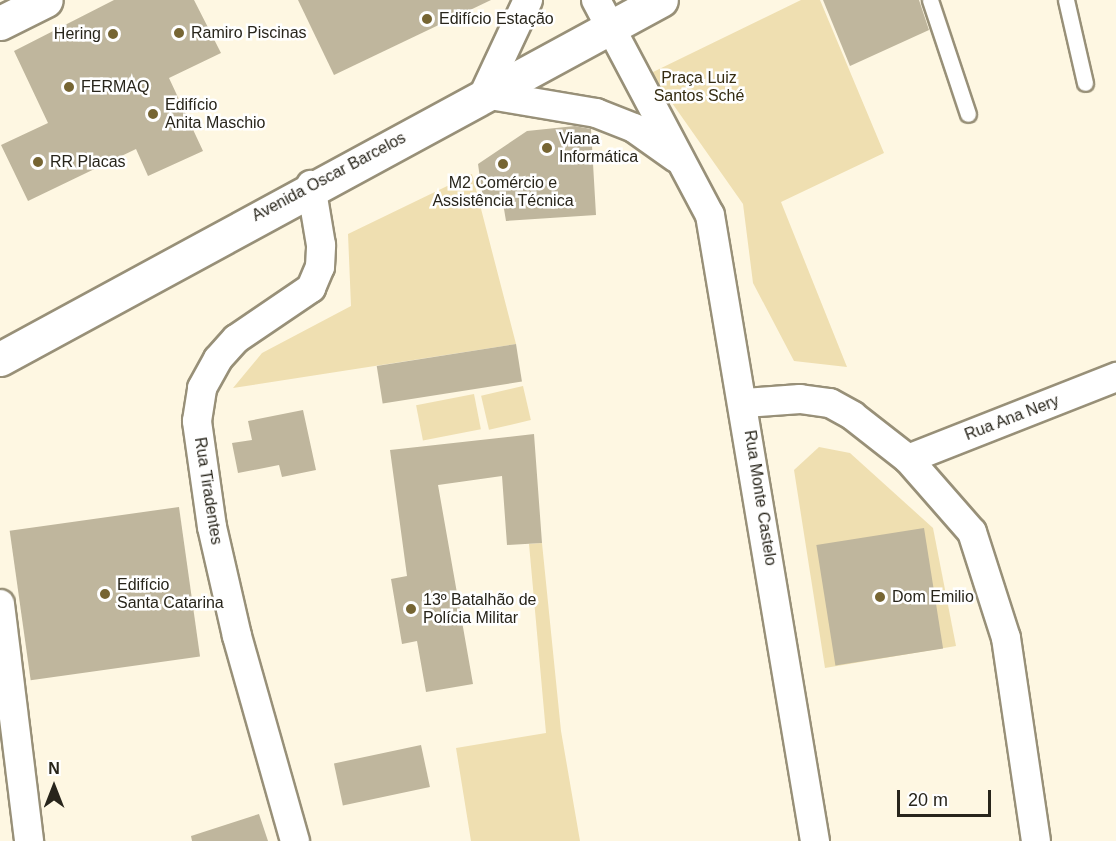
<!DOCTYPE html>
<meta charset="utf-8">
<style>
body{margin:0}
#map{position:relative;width:1116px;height:841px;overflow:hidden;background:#fef7e2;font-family:Arial,sans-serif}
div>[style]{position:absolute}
.green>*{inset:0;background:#efdfb1;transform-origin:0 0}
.building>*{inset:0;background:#bfb69d;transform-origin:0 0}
.roads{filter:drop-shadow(2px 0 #989078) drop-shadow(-2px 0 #989078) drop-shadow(0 2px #989078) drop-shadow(0 -2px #989078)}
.lane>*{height:15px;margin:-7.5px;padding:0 7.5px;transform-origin:7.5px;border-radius:7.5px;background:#fff}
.street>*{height:28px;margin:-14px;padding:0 14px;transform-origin:14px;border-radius:14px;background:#fff}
.secondary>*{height:33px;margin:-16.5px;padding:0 16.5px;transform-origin:16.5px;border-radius:16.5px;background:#fff}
.dots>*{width:16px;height:16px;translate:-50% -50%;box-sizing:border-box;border:3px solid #fff;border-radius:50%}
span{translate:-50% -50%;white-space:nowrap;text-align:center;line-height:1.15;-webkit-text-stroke:5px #fff;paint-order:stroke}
.poi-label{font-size:16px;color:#28251b}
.left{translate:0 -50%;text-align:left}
.right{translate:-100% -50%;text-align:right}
.park-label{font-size:16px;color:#342b10}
.street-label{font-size:16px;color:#28251b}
.north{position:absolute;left:24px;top:757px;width:60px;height:60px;-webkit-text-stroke:4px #fff;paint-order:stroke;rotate:0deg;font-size:16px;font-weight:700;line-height:24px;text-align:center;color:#28251b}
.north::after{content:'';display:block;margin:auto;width:21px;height:27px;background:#28251b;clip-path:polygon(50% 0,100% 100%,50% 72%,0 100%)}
.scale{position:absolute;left:897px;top:790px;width:94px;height:27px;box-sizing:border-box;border:3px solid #28251b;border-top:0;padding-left:8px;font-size:18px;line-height:21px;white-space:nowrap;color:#28251b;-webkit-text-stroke:4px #fff;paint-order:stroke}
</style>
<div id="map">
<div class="green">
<div style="clip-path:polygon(801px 0,820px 0,884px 153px,781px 202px,847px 367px,794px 361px,753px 283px,743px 204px,651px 73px)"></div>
<div style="clip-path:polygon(472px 174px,516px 344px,233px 388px,262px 353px,351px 306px,348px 234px)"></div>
<div style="left:523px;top:386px;width:35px;height:43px;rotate:77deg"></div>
<div style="left:474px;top:394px;width:36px;height:59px;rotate:79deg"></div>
<div style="clip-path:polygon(819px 447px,850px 453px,933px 528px,956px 646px,825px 668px,794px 470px)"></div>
<div style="clip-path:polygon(542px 543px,561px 731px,580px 841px,471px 841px,456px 748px,546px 733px,529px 544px)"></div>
</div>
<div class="building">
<div style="clip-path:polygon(114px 0,194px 0,221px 53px,169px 78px,203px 151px,148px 176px,136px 149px,28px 201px,1px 145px,48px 123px,14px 51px)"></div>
<div style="clip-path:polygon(298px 0,491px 0,334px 75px)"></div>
<div style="clip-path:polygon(823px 0,919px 0,929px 30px,850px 66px)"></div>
<div style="clip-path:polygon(575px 126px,591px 129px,596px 215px,506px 221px,502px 197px,483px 199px,478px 164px,527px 131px)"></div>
<div style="left:516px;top:344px;width:38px;height:141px;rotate:81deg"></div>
<div style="clip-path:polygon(303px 410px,316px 470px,282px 477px,279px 465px,238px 473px,232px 443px,252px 440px,248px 421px)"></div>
<div style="clip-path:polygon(534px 434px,542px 543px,507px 545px,502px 476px,438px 485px,473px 684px,426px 692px,417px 641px,402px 644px,391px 579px,407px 576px,390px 450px)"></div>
<div style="left:179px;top:507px;width:151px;height:171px;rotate:82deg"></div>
<div style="left:924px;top:528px;width:122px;height:109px;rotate:81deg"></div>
<div style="left:421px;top:745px;width:43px;height:89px;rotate:78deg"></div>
<div style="clip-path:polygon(259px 814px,268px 841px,192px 841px,191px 836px)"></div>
</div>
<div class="roads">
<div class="lane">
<div style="left:930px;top:0;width:120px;rotate:71.6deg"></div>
<div style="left:1066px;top:0;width:85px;rotate:77.1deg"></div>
</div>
<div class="street">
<div style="left:528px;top:0;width:104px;rotate:115.1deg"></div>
<div style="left:484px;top:94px;width:114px;rotate:9.6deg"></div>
<div style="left:596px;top:113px;width:41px;rotate:21.5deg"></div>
<div style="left:634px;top:128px;width:52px;rotate:35.5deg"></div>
<div style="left:596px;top:0;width:243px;rotate:62.1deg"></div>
<div style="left:710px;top:215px;width:635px;rotate:80.48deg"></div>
<div style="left:745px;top:403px;width:55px;rotate:-4.2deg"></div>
<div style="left:800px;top:399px;width:30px;rotate:8deg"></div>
<div style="left:830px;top:403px;width:26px;rotate:29deg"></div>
<div style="left:853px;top:416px;width:70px;rotate:38deg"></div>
<div style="left:908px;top:459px;width:97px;rotate:48.8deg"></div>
<div style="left:972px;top:532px;width:111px;rotate:72.2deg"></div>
<div style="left:1006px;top:638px;width:205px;rotate:81.6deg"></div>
<div style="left:908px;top:459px;width:224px;rotate:-21.5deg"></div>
<div style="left:0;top:604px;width:239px;rotate:83deg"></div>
<div style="left:295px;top:841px;width:213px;rotate:-105.8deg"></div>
<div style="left:237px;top:636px;width:112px;rotate:-102.9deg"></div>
<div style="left:212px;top:527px;width:107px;rotate:-98.1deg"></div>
<div style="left:197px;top:421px;width:33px;rotate:-81deg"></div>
<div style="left:202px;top:388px;width:33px;rotate:-61deg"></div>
<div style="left:218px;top:359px;width:27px;rotate:-48deg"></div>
<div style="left:236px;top:339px;width:91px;rotate:-34.2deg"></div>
<div style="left:311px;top:288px;width:23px;rotate:-67deg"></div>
<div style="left:320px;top:267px;width:22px;rotate:-87deg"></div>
<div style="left:321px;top:245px;width:61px;rotate:-99.5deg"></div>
</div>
<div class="secondary">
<div style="left:0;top:23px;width:51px;rotate:-26.6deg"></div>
<div style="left:0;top:359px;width:752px;rotate:-28.51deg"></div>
</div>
</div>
<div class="dots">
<div style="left:427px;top:19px;background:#766533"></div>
<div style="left:179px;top:33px;background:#766533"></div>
<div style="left:113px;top:34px;background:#766533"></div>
<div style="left:69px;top:87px;background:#766533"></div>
<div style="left:153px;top:114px;background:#766533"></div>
<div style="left:547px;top:148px;background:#766533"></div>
<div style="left:38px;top:162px;background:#766533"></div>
<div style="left:503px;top:164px;background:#766533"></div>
<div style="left:105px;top:594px;background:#766533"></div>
<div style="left:880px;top:597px;background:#766533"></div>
<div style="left:411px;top:609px;background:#766533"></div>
</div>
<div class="poi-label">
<span class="left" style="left:439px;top:19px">Edifício Estação</span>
<span class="left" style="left:191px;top:33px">Ramiro Piscinas</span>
<span class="right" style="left:101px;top:34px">Hering</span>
<span class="left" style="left:81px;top:87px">FERMAQ</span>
<span class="left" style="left:165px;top:114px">Edifício<br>Anita Maschio</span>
<span class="left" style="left:559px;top:148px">Viana<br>Informática</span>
<span class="left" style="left:50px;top:162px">RR Placas</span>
<span style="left:503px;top:192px">M2 Comércio e<br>Assistência Técnica</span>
<span class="left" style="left:117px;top:594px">Edifício<br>Santa Catarina</span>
<span class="left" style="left:892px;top:597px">Dom Emilio</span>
<span class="left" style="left:423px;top:609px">13º Batalhão de<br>Polícia Militar</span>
</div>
<div class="park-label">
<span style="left:699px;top:87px">Praça Luiz<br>Santos Sché</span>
</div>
<div class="street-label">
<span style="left:329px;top:177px;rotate:-28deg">Avenida Oscar Barcelos</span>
<span style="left:1012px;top:418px;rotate:-21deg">Rua Ana Nery</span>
<span style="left:208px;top:491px;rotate:81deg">Rua Tiradentes</span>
<span style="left:760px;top:498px;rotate:81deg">Rua Monte Castelo</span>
</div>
<div class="north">N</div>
<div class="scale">20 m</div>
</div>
